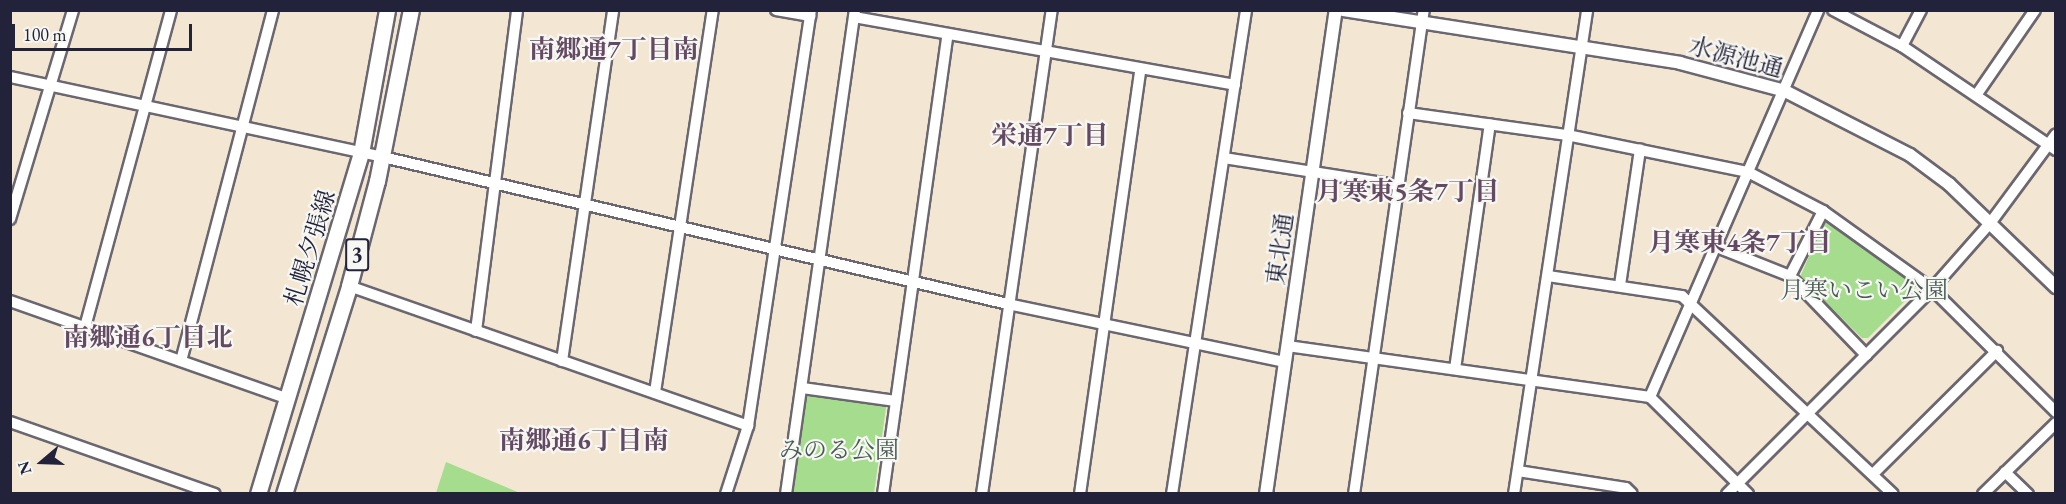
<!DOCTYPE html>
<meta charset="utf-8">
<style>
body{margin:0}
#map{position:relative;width:2066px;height:504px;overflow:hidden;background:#f3e7d3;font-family:"EB Garamond","Noto Serif JP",serif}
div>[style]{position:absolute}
.green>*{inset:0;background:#a5dc8e;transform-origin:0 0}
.roads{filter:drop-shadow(2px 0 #6b6770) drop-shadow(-2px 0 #6b6770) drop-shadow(0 2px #6b6770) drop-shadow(0 -2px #6b6770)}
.minor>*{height:10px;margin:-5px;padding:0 5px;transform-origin:5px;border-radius:5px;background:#fff}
.tertiary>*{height:12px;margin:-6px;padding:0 6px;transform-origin:6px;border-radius:6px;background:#fff}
.primary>*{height:15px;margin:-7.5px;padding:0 7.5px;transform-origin:7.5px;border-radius:7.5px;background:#fff}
span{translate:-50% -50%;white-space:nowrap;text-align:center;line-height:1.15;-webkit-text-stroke:4.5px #f6f6f2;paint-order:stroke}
.shield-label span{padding:2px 4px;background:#f6f6f2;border:2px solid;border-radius:4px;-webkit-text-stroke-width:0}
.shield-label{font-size:22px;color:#22223b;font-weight:700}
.street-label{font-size:24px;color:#22223b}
.park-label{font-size:24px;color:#495a54}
.neighbourhood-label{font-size:26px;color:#634a62;font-weight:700}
.frame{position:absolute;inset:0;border:12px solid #22223b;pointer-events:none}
.north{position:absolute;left:12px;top:432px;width:60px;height:60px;-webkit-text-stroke:4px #f6f6f2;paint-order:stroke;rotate:251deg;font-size:16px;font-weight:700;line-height:24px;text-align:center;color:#22223b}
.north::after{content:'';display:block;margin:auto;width:21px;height:27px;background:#22223b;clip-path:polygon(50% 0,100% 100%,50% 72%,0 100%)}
.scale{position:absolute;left:12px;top:24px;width:180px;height:27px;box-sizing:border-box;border:3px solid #22223b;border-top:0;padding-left:8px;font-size:18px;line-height:21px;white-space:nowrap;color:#22223b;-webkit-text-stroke:4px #f6f6f2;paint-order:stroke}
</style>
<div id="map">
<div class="green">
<div style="clip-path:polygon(1829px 221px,1915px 285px,1915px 291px,1868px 338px,1862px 338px,1800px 277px,1824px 222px)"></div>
<div style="left:807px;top:395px;width:80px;height:99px;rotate:8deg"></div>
<div style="clip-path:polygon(446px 462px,520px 493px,436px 493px)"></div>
</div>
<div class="roads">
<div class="minor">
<div style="left:776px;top:10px;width:35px;rotate:10deg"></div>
<div style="left:1833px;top:10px;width:78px;rotate:27.6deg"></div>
<div style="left:1902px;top:46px;width:186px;rotate:34deg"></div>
<div style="left:854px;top:17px;width:387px;rotate:10.1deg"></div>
<div style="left:1902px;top:46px;width:41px;rotate:-62.2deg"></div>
<div style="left:10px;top:77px;width:381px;rotate:12.1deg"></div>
<div style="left:383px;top:157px;width:646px;rotate:13.24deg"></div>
<div style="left:1012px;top:305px;width:278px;rotate:11.8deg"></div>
<div style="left:1977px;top:94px;width:102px;rotate:-55.4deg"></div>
<div style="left:1408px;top:113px;width:161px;rotate:7.9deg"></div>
<div style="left:1567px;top:135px;width:185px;rotate:11.6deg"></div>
<div style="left:1748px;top:172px;width:85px;rotate:27.5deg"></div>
<div style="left:1823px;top:211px;width:134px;rotate:35.6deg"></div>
<div style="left:1932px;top:289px;width:175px;rotate:44.8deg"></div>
<div style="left:1224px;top:158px;width:175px;rotate:8.9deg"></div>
<div style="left:10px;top:219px;width:218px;rotate:-73.2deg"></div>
<div style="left:1717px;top:247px;width:79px;rotate:21.7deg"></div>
<div style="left:1790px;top:276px;width:110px;rotate:46.1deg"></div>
<div style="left:1548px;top:276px;width:135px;rotate:8.5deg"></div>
<div style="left:1682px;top:296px;width:289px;rotate:43.2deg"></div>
<div style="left:1790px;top:276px;width:73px;rotate:-63.1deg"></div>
<div style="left:1620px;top:285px;width:137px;rotate:-81.6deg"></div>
<div style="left:349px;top:286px;width:423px;rotate:19.3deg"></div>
<div style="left:10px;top:301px;width:293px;rotate:19.4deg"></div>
<div style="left:85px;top:327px;width:328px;rotate:-74.8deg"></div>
<div style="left:476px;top:331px;width:324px;rotate:-82.7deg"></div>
<div style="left:1287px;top:346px;width:367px;rotate:8deg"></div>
<div style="left:1650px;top:397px;width:138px;rotate:44.7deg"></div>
<div style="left:181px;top:361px;width:363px;rotate:-75.3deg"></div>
<div style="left:562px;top:361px;width:355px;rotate:-81.7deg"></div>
<div style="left:1455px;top:369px;width:247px;rotate:-81.9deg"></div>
<div style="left:802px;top:388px;width:95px;rotate:7.9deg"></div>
<div style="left:655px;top:392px;width:386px;rotate:-81.4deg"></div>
<div style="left:1650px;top:397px;width:422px;rotate:-66.5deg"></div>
<div style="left:10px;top:422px;width:217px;rotate:19.4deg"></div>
<div style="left:1518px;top:471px;width:109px;rotate:8.9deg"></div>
<div style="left:1626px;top:488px;width:8px;rotate:45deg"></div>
<div style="left:2005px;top:472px;width:32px;rotate:44deg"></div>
<div style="left:1873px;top:474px;width:175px;rotate:-44.8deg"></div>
<div style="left:726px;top:494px;width:71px;rotate:-72.1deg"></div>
<div style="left:748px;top:426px;width:421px;rotate:-81.4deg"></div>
<div style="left:786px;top:494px;width:489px;rotate:-81.9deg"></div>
<div style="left:883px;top:494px;width:462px;rotate:-82deg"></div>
<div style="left:982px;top:494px;width:489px;rotate:-81.8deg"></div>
<div style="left:1080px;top:494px;width:428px;rotate:-81.9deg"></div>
<div style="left:1172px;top:494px;width:490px;rotate:-81.3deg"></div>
<div style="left:1354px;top:494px;width:489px;rotate:-81.8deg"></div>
<div style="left:1514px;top:494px;width:489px;rotate:-81.4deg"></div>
<div style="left:1727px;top:494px;width:290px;rotate:-45deg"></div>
<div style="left:1932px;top:289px;width:89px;rotate:-48.6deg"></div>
<div style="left:1991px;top:222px;width:109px;rotate:-53.5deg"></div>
<div style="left:1983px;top:494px;width:102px;rotate:-44.2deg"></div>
</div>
<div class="tertiary">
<div style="left:1343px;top:10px;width:341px;rotate:8.9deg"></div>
<div style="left:1680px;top:63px;width:109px;rotate:14.9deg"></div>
<div style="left:1785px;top:91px;width:140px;rotate:27.1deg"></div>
<div style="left:1910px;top:155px;width:49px;rotate:36.6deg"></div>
<div style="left:1949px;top:184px;width:149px;rotate:43.9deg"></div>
<div style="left:1266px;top:494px;width:489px;rotate:-81.8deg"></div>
</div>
<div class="primary">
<div style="left:258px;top:494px;width:356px;rotate:-73.2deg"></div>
<div style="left:361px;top:153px;width:145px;rotate:-79.7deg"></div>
<div style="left:284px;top:494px;width:218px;rotate:-72.6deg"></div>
<div style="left:349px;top:286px;width:109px;rotate:-75.1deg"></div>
<div style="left:377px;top:181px;width:174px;rotate:-78.8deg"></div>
</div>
</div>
<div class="shield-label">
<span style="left:357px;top:255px">3</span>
</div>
<div class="street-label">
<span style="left:1736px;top:57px;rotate:15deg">水源池通</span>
<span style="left:310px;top:248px;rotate:-73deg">札幌夕張線</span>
<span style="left:1280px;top:249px;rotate:-82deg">東北通</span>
</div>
<div class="park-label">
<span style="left:1864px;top:290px">月寒いこい公園</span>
<span style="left:839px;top:450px">みのる公園</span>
</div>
<div class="neighbourhood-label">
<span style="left:614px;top:50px">南郷通7丁目南</span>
<span style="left:1050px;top:136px">栄通7丁目</span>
<span style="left:1408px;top:192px">月寒東5条7丁目</span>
<span style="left:1740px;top:243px">月寒東4条7丁目</span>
<span style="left:148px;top:338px">南郷通6丁目北</span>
<span style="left:584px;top:441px">南郷通6丁目南</span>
</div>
<div class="frame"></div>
<div class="north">N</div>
<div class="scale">100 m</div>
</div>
